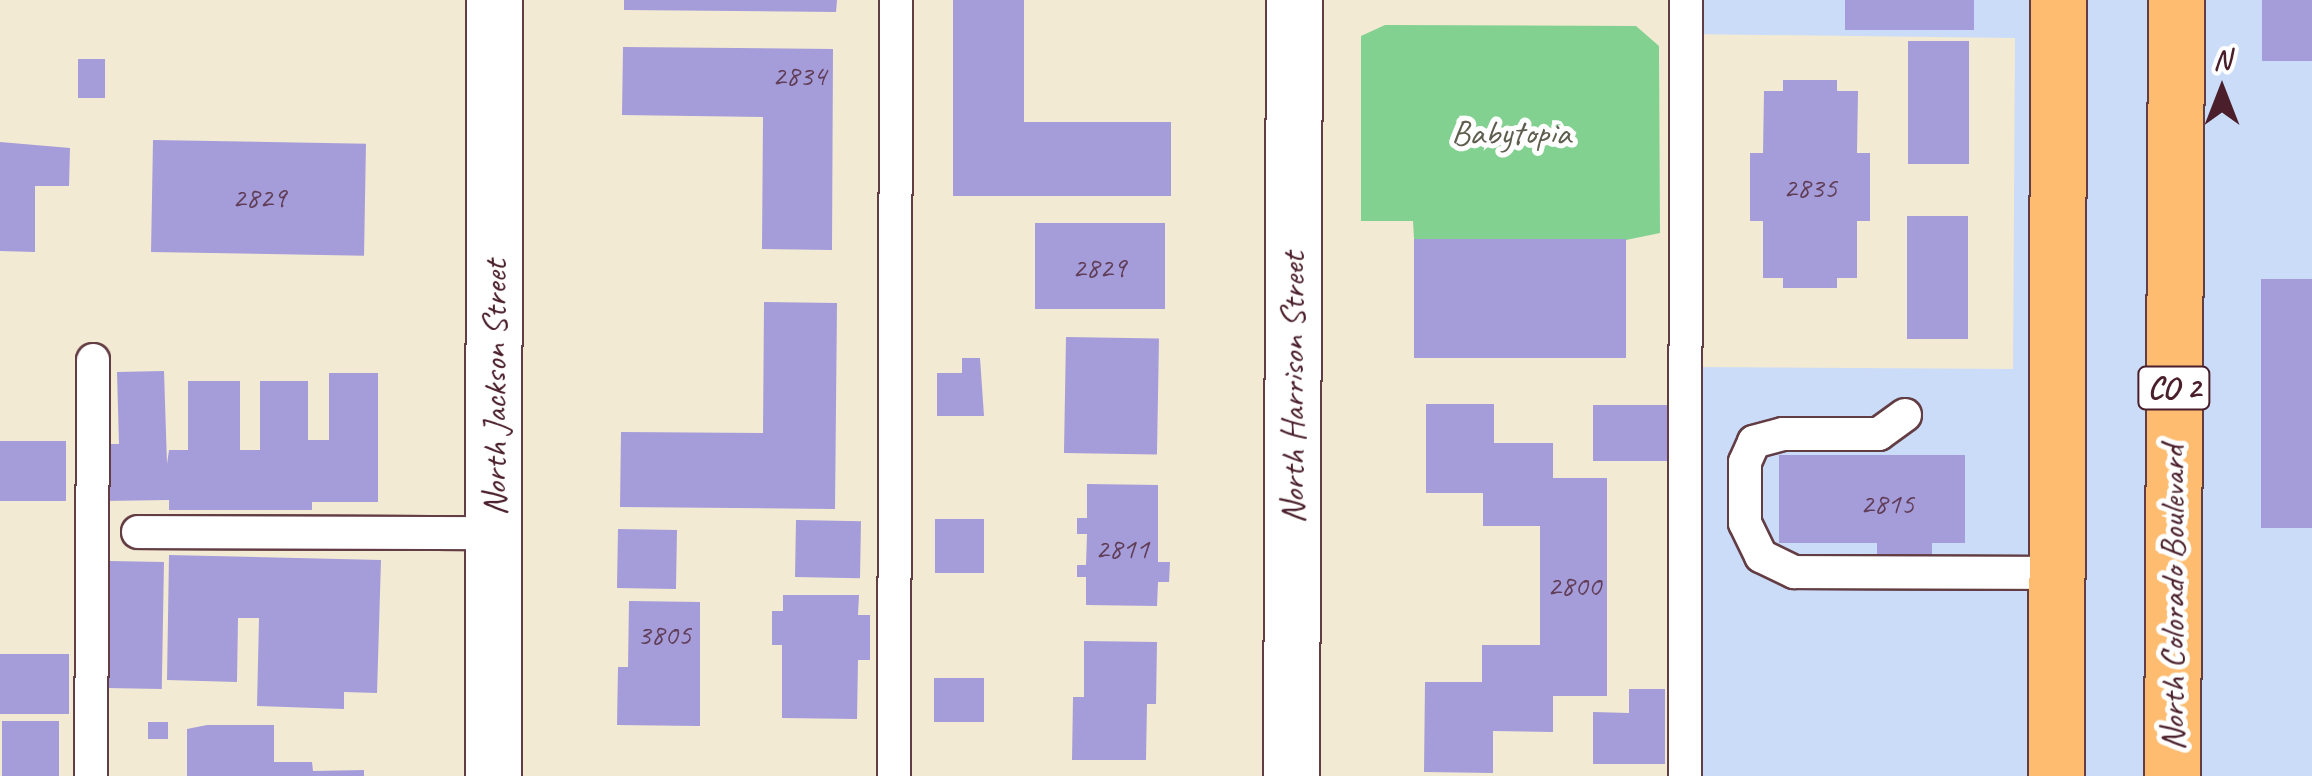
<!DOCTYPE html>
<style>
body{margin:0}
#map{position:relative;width:2312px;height:776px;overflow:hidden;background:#f3ead4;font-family:Caveat,sans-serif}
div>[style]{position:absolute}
.built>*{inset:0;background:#cbdcf9}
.green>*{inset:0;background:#82d190}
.building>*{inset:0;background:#a59cda;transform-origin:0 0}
.roads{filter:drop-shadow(2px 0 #633d44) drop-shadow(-2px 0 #633d44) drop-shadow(0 2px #633d44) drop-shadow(0 -2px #633d44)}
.service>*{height:32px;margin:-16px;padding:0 16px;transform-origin:16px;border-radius:16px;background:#fff}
.minor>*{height:55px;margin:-27.5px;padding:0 27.5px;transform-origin:27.5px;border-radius:27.5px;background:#fff}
.primary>*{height:55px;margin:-27.5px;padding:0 27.5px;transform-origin:27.5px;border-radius:27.5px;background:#fdbc70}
span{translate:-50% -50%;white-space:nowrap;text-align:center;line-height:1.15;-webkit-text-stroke:10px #fff;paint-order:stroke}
.number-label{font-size:30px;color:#613e57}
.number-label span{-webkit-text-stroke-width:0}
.shield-label span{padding:2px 8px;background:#fff;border:2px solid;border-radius:8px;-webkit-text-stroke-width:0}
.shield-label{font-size:32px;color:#4a1f2b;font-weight:700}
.park-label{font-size:35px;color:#5e5d4e}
.street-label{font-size:35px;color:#4a1f2b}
.north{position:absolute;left:2172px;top:40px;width:100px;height:100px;-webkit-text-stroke:8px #fff;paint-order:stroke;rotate:0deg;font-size:28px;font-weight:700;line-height:40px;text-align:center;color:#4a1f2b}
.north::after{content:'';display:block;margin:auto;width:35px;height:45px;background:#4a1f2b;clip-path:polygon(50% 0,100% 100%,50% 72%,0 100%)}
</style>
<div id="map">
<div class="built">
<div style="clip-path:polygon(1686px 0,2312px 0,2312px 776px,1685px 776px,1687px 367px,2013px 369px,2015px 38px,1686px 34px)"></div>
</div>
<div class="green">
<div style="clip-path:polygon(1385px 25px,1636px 26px,1659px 46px,1660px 233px,1626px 240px,1414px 239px,1413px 221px,1361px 221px,1361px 36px)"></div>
</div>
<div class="building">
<div style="clip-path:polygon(624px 0,837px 0,836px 12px,624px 10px)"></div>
<div style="clip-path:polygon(953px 0,1024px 0,1024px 122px,1171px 122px,1171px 196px,953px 196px)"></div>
<div style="left:1845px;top:0;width:129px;height:30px"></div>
<div style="left:2262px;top:0;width:50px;height:61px"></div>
<div style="left:1908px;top:41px;width:61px;height:123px"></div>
<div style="clip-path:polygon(623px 47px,833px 49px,832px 250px,762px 249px,763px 117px,622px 115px)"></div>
<div style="left:78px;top:59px;width:27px;height:39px"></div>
<div style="clip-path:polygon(1783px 80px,1837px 80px,1837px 91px,1858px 91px,1857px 153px,1870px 153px,1870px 221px,1857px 221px,1857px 278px,1837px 278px,1837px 288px,1783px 288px,1783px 278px,1763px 278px,1763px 221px,1750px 221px,1750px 153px,1763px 153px,1764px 91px,1783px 91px)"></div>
<div style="left:153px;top:140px;width:213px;height:112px;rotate:1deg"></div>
<div style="clip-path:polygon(0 142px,70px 148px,69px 186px,35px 186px,35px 252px,0 251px)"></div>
<div style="left:1907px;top:216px;width:61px;height:123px"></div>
<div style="left:1035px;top:223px;width:130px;height:86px"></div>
<div style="left:1414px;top:239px;width:212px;height:119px"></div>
<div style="left:2261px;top:279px;width:51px;height:249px"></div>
<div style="clip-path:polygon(764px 302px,837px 303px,835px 509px,620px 507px,621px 432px,763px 433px)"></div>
<div style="left:1066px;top:337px;width:93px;height:116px;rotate:1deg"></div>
<div style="clip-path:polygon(962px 358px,980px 358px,984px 416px,937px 416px,937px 373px,962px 373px)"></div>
<div style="clip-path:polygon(164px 371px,167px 464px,169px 450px,188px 450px,188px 381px,240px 381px,240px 450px,260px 450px,260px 381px,308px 381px,308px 440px,329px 440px,329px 373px,378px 373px,378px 502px,312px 502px,312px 510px,169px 510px,169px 500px,102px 501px,100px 444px,119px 444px,117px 372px)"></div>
<div style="clip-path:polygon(1426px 404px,1494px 404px,1494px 443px,1553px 443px,1553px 478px,1607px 478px,1607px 696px,1553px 696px,1553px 732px,1493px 731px,1493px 773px,1424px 772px,1425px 682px,1482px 682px,1482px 645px,1540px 645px,1540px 526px,1483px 526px,1483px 493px,1426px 493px)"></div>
<div style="left:1593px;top:405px;width:75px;height:56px"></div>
<div style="left:0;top:441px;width:66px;height:60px"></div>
<div style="clip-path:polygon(1779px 455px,1965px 455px,1965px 543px,1932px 543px,1932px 557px,1877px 557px,1877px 543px,1779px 543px)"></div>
<div style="clip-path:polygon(1087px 484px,1158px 485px,1158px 562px,1170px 562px,1169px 582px,1158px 582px,1157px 606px,1086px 605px,1086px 577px,1077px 577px,1077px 565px,1086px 565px,1087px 534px,1077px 534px,1077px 518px,1087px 518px)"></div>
<div style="left:935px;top:519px;width:49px;height:54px"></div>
<div style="left:796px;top:520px;width:65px;height:57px;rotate:1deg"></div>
<div style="left:618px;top:529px;width:59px;height:59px;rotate:1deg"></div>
<div style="clip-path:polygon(169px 555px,381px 560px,377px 693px,344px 692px,344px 709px,257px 706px,259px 618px,238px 618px,237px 682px,167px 680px)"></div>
<div style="left:109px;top:561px;width:55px;height:127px;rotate:1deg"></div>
<div style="clip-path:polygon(783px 595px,859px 595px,858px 615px,870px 615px,870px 660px,858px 660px,857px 719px,782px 718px,782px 645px,772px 645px,772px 611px,783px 611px)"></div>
<div style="clip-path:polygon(629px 601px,700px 602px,700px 726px,617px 725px,618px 667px,628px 667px)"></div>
<div style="clip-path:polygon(1084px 641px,1157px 642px,1156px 704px,1147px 704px,1146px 760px,1072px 760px,1073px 697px,1084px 697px)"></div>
<div style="left:0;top:654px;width:69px;height:60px"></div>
<div style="left:934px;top:678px;width:50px;height:44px"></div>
<div style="clip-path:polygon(1629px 689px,1665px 689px,1665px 764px,1593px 764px,1593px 712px,1629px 713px)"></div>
<div style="left:2px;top:721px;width:57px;height:55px"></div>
<div style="left:148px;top:722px;width:20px;height:17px"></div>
<div style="clip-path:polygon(207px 725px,274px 725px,274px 762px,312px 762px,313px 771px,364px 770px,364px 776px,187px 776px,187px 729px)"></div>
</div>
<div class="roads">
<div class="service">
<div style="left:1905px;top:415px;width:32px;rotate:144deg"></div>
<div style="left:1879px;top:434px;width:96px;rotate:180deg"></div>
<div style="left:1783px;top:434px;width:30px;rotate:165deg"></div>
<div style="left:1754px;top:442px;width:22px;rotate:114deg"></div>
<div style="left:1745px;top:462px;width:61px;rotate:90deg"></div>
<div style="left:1745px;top:523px;width:37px;rotate:64deg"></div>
<div style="left:1761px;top:556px;width:37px;rotate:26deg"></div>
<div style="left:1794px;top:572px;width:263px;rotate:0.2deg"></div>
<div style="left:138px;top:532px;width:356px;rotate:0.2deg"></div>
<div style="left:91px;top:776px;width:416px;rotate:-89.7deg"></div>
<div style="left:894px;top:776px;width:776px;rotate:-89.85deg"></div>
<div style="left:1685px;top:776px;width:776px;rotate:-89.93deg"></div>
</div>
<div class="minor">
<div style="left:493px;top:776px;width:776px;rotate:-89.93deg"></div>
<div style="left:1291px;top:776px;width:776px;rotate:-89.78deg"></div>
</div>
<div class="primary">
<div style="left:2056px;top:776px;width:776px;rotate:-89.85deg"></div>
<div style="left:2172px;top:776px;width:776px;rotate:-89.7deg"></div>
</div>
</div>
<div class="number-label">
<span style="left:799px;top:75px">2834</span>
<span style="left:1810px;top:187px">2835</span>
<span style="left:259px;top:197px">2829</span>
<span style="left:1099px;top:267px">2829</span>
<span style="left:1887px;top:503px">2815</span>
<span style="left:1122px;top:548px">2811</span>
<span style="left:1574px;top:585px">2800</span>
<span style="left:664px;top:634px">3805</span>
</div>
<div class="shield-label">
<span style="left:2174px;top:388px">CO 2</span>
</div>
<div class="park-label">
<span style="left:1511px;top:133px">Babytopia</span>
</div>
<div class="street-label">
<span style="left:495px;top:388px;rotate:-90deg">North Jackson Street</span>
<span style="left:1293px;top:388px;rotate:-90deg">North Harrison Street</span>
<span style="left:2173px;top:598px;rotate:-90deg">North Colorado Boulevard</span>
</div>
<div class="north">N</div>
</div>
